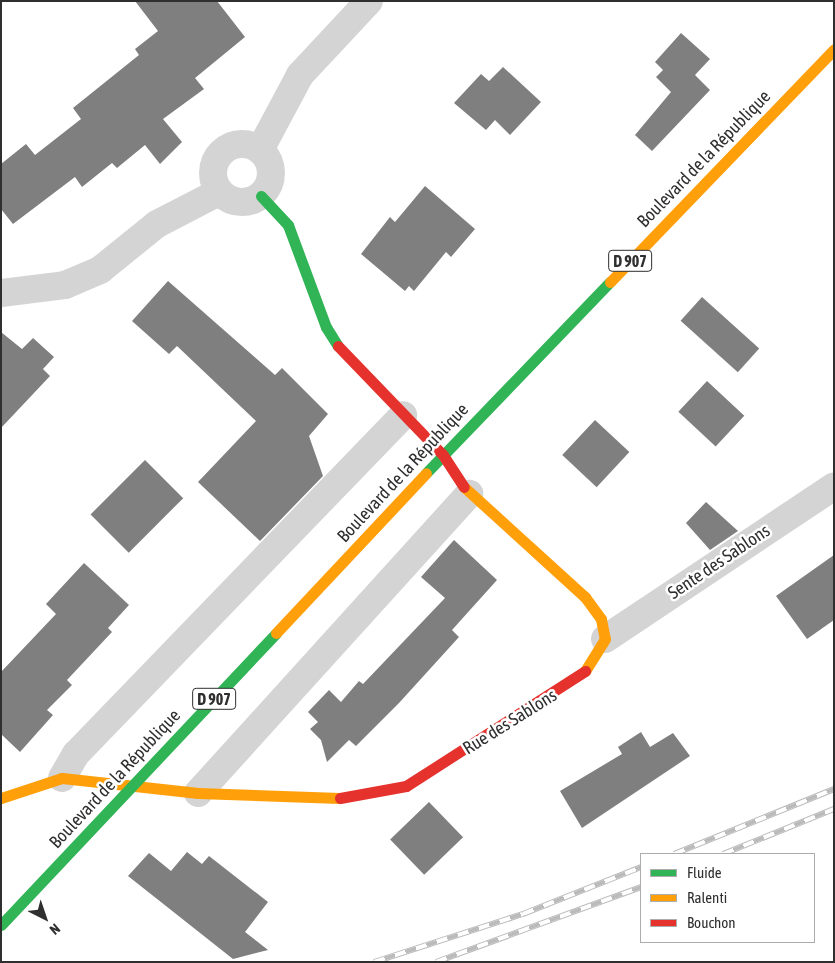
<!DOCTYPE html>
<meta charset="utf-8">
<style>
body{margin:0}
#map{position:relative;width:835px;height:963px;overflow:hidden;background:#fff;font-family:"Asap Condensed",sans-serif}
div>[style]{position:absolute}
.building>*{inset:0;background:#7f7f7f;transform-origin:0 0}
.street>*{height:28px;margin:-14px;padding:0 14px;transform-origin:14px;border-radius:14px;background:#d4d4d4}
.street>.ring{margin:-14px;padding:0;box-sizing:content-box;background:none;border:28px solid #d4d4d4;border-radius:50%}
.fast>*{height:11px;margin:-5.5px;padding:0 5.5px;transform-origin:5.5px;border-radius:5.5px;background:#30b455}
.slow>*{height:11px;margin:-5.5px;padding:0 5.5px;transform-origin:5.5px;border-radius:5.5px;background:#ff9f0a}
.jam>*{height:11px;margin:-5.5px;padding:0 5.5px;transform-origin:5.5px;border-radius:5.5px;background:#e5322d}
.rail>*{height:5.5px;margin-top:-2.75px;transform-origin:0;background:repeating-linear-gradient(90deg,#fff 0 11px,#bbb 0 22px);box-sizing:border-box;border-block:1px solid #bbb}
.fast-bridge>*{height:11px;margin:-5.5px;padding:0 5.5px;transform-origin:5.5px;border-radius:5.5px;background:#30b455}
.slow-bridge>*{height:11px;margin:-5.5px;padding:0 5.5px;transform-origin:5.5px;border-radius:5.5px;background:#ff9f0a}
span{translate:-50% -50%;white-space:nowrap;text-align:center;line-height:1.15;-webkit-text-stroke:5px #fff;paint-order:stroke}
.shield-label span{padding:1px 4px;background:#fff;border:1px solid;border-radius:4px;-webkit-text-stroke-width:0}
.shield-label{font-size:16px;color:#2f2f2f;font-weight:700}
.street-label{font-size:18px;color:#2f2f2f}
.frame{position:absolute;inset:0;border:2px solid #2f2f2f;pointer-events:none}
.legend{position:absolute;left:640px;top:853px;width:175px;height:90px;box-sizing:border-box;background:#fff;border:1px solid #acacac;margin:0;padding:6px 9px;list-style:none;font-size:15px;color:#2f2f2f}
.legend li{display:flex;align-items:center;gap:10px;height:25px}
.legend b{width:25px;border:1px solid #acacac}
.north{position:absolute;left:20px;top:893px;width:50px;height:50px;-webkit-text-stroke:4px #fff;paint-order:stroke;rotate:139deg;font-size:14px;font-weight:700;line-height:20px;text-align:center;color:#2f2f2f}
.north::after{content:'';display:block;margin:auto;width:18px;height:22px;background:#2f2f2f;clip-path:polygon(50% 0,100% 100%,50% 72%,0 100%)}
</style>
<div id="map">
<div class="building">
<div style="clip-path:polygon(135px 1px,217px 1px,245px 37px,195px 78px,204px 89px,163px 119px,182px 142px,160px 164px,145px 145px,117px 168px,112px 163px,82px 187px,75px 177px,13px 224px,1px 209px,1px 164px,26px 144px,35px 155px,81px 119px,73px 108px,139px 55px,135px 49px,158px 31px)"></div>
<div style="clip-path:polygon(681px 33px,710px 59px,695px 75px,710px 90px,652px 151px,635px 135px,671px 92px,656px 77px,663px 70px,655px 62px)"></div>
<div style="clip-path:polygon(503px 67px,541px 102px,510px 135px,495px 120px,486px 130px,454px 103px,481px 74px,489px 81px)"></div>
<div style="clip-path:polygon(425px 186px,475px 229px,451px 257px,446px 252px,414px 291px,409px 286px,405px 291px,361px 254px,390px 217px,395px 222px)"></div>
<div style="clip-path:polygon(168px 281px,275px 375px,282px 368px,328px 414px,309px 436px,323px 476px,260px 541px,198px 482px,256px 421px,177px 346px,169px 354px,132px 321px)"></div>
<div style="left:702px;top:297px;width:77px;height:32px;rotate:42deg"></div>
<div style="clip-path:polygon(1px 332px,22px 349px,33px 338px,54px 357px,43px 369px,50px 376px,1px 428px)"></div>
<div style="left:707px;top:381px;width:51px;height:42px;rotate:43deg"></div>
<div style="left:595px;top:420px;width:47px;height:48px;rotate:43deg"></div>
<div style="left:145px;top:460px;width:54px;height:77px;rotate:45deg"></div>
<div style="clip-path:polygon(706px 502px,738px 531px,710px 550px,686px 523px)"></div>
<div style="clip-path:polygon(454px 540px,497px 580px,452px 630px,459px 637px,399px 703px,356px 746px,349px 740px,327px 762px,321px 740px,310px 729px,318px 722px,308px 712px,329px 690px,341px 702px,359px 681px,363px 684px,445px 598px,421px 577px)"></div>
<div style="clip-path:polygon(834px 555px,834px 620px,807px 639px,776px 596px)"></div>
<div style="clip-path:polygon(84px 563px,129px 605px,108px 628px,112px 632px,67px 680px,72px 685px,47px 710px,53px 715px,20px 752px,1px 734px,1px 672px,56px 614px,46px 604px)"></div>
<div style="clip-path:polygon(641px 732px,650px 747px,673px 733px,690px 756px,582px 828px,560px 791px,622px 754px,618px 747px)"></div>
<div style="left:429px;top:802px;width:49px;height:54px;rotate:46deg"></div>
<div style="clip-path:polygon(187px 852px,202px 864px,209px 856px,268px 902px,245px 932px,268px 950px,233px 959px,128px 876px,149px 853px,171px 871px)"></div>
</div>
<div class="street">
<div class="ring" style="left:213px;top:144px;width:30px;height:30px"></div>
<div style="left:260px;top:150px;width:85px;rotate:-61.9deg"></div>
<div style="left:300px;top:75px;width:101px;rotate:-47deg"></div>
<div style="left:1px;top:293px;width:64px;rotate:-7.1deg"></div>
<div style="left:65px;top:285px;width:38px;rotate:-23deg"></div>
<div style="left:100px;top:270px;width:73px;rotate:-38.9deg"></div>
<div style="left:157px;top:224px;width:70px;rotate:-27.3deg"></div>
<div style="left:605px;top:639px;width:275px;rotate:-33.7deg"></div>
<div style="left:62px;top:778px;width:28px;rotate:-60deg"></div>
<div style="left:76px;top:754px;width:471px;rotate:-46deg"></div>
<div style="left:198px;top:793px;width:404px;rotate:-47.8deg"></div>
</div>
<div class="fast">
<div style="left:261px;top:196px;width:40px;rotate:47deg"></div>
<div style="left:288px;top:225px;width:109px;rotate:69.6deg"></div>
<div style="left:326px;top:327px;width:22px;rotate:58deg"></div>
<div style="left:426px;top:473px;width:265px;rotate:-46.1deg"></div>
</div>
<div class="slow">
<div style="left:610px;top:282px;width:323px;rotate:-46.1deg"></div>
<div style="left:464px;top:487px;width:164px;rotate:42.3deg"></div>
<div style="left:585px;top:597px;width:27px;rotate:54deg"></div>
<div style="left:601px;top:619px;width:20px;rotate:79deg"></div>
<div style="left:605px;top:639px;width:38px;rotate:122deg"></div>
<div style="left:1px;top:798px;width:64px;rotate:-18.2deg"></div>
<div style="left:62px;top:778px;width:137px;rotate:6.3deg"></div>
<div style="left:198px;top:793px;width:142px;rotate:2deg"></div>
</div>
<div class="jam">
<div style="left:338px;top:346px;width:151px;rotate:46.1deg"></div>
<div style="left:443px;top:455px;width:38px;rotate:57deg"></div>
<div style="left:340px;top:798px;width:67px;rotate:-10.3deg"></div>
<div style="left:406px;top:786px;width:213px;rotate:-32.7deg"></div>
</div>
<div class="rail">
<div style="left:674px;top:854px;width:173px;rotate:-22.1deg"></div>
<div style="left:723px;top:854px;width:120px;rotate:-22.1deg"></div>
<div style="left:374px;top:962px;width:157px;rotate:-17.9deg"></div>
<div style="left:523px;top:914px;width:127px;rotate:-21.7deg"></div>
<div style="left:436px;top:962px;width:218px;rotate:-20.1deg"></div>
</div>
<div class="fast-bridge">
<div style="left:1px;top:925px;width:401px;rotate:-46.7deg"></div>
</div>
<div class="slow-bridge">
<div style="left:276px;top:633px;width:219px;rotate:-46.8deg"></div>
</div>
<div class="shield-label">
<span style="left:630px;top:261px">D 907</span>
<span style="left:214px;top:699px">D 907</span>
</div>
<div class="street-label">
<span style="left:704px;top:159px;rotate:-46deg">Boulevard de la République</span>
<span style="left:403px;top:473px;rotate:-47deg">Boulevard de la République</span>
<span style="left:719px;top:562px;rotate:-34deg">Sente des Sablons</span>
<span style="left:510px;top:722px;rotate:-32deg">Rue des Sablons</span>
<span style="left:115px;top:779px;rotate:-47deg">Boulevard de la République</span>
</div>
<div class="frame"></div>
<ul class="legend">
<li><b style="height:6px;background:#30b455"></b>Fluide</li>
<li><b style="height:6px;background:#ff9f0a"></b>Ralenti</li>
<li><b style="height:6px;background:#e5322d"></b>Bouchon</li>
</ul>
<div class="north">N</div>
</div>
